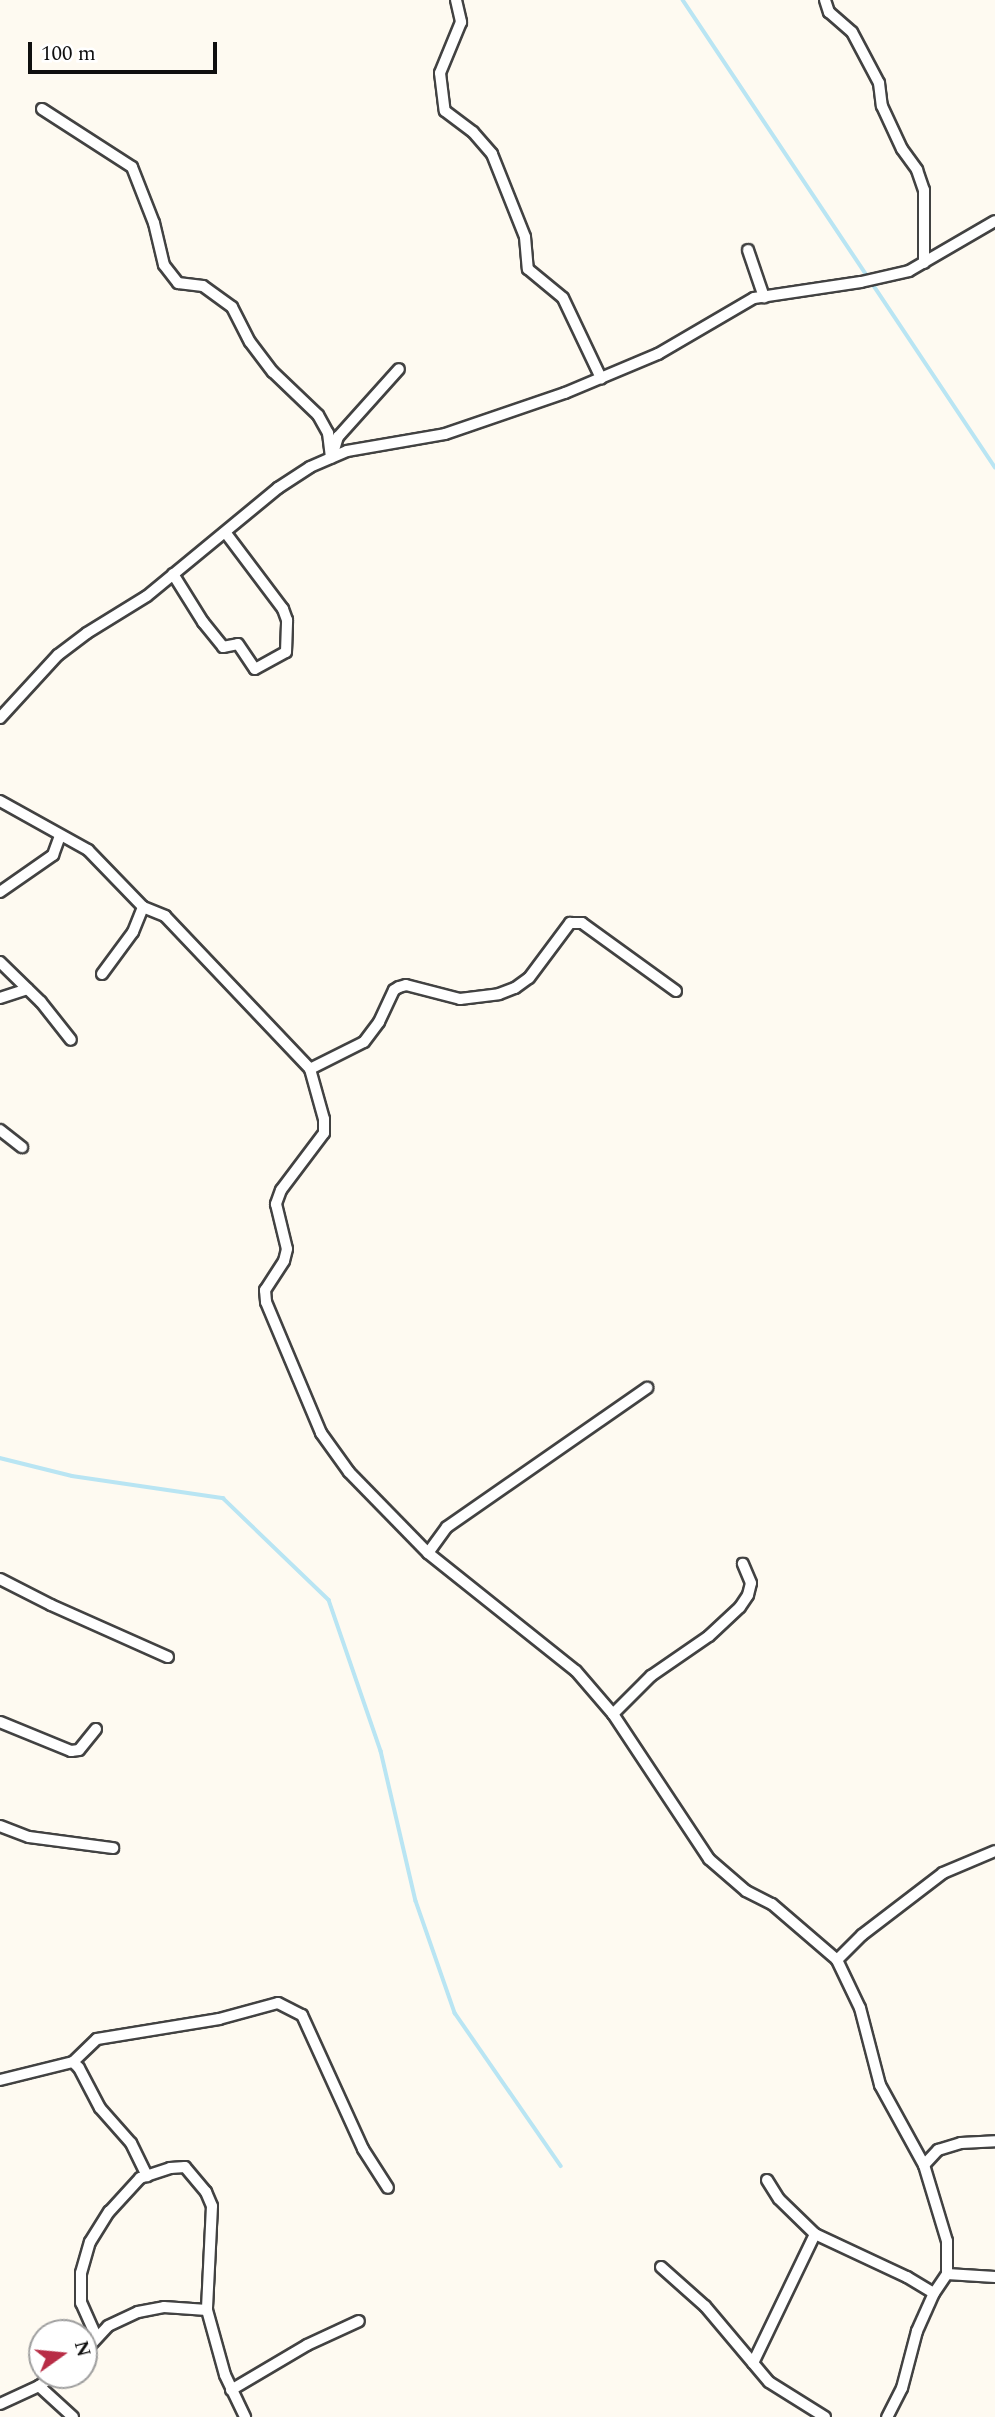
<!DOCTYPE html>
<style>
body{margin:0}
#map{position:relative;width:995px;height:2417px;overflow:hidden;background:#fefaf1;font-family:Spectral,serif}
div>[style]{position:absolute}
.stream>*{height:3.5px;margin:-1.75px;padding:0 1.75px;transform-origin:1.75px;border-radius:1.75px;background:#b9e5f3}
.roads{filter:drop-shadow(2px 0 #424242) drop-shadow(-2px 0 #424242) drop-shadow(0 2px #424242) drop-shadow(0 -2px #424242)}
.street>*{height:10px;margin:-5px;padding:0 5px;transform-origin:5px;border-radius:5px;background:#fff}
span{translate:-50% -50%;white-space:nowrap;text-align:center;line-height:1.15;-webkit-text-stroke:7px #fff;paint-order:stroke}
.north{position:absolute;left:28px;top:2319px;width:70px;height:70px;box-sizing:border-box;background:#fff;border:2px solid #9f9f9f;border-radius:50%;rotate:75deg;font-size:19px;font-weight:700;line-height:28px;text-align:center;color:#0f0f0f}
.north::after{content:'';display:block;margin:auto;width:24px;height:32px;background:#b82d46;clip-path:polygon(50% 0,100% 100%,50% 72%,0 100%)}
.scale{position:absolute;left:28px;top:42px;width:189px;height:32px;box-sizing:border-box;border:4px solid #0f0f0f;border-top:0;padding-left:9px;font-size:21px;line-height:24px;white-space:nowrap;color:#0f0f0f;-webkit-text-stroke:5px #fff;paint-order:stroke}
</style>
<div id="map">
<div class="stream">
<div style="left:683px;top:0;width:562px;rotate:56.25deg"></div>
<div style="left:0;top:1458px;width:74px;rotate:14deg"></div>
<div style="left:72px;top:1476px;width:153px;rotate:8.3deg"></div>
<div style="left:223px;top:1498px;width:147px;rotate:43.9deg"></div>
<div style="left:329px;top:1600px;width:160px;rotate:71deg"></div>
<div style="left:381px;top:1751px;width:154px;rotate:76.9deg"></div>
<div style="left:416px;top:1901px;width:119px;rotate:70.8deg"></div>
<div style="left:455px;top:2013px;width:186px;rotate:55.3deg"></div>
</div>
<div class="roads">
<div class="street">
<div style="left:456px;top:0;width:23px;rotate:77deg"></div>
<div style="left:461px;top:22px;width:55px;rotate:112.4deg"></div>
<div style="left:440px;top:73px;width:38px;rotate:83deg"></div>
<div style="left:445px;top:111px;width:35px;rotate:37deg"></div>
<div style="left:473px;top:132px;width:29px;rotate:49deg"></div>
<div style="left:492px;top:154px;width:89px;rotate:68.3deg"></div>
<div style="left:525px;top:237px;width:32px;rotate:85deg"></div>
<div style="left:528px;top:269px;width:45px;rotate:39.6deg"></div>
<div style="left:563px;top:298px;width:89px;rotate:64.6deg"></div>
<div style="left:825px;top:0;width:13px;rotate:72deg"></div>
<div style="left:829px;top:12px;width:30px;rotate:41deg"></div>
<div style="left:852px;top:32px;width:58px;rotate:62.1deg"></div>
<div style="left:879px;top:83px;width:23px;rotate:83deg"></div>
<div style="left:882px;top:106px;width:47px;rotate:65.1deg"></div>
<div style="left:902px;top:149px;width:26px;rotate:54deg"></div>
<div style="left:917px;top:170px;width:21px;rotate:71deg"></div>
<div style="left:924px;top:190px;width:73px;rotate:90deg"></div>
<div style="left:42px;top:109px;width:107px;rotate:32.8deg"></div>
<div style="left:132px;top:167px;width:60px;rotate:68.6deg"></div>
<div style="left:154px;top:223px;width:43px;rotate:76.6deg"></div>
<div style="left:164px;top:265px;width:23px;rotate:52deg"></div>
<div style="left:178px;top:283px;width:25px;rotate:7deg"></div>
<div style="left:203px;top:286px;width:36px;rotate:36deg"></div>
<div style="left:232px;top:307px;width:39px;rotate:63deg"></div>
<div style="left:250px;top:342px;width:38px;rotate:53deg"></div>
<div style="left:273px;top:372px;width:62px;rotate:43.7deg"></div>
<div style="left:318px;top:415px;width:21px;rotate:61deg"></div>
<div style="left:328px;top:433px;width:25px;rotate:83deg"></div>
<div style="left:748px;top:250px;width:50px;rotate:71.2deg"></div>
<div style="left:333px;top:453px;width:17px;rotate:-73deg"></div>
<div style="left:338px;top:437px;width:91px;rotate:-48.1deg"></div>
<div style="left:173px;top:574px;width:57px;rotate:58deg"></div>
<div style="left:203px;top:622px;width:32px;rotate:51deg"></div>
<div style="left:223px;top:647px;width:15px;rotate:-11deg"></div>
<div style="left:238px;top:644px;width:30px;rotate:56deg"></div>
<div style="left:255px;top:669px;width:35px;rotate:-29deg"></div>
<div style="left:286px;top:652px;width:32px;rotate:-88deg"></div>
<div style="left:287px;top:620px;width:12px;rotate:-110deg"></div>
<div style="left:283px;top:609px;width:96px;rotate:-127deg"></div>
<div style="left:0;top:718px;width:86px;rotate:-47.4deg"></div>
<div style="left:58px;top:655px;width:36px;rotate:-37deg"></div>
<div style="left:87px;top:633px;width:70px;rotate:-31.7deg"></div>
<div style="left:147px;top:596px;width:170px;rotate:-39.5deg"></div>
<div style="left:278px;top:488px;width:38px;rotate:-33deg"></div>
<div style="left:310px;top:467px;width:40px;rotate:-23.4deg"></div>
<div style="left:347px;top:451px;width:99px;rotate:-9.8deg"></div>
<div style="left:445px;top:434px;width:127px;rotate:-18.9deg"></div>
<div style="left:565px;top:393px;width:101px;rotate:-22.8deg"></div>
<div style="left:658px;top:354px;width:111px;rotate:-30.3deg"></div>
<div style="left:754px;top:298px;width:108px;rotate:-8.5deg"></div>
<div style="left:861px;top:282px;width:49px;rotate:-12.9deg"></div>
<div style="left:909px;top:271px;width:99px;rotate:-30.2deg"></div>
<div style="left:0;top:801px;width:101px;rotate:29.1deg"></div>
<div style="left:88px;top:850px;width:79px;rotate:46deg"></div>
<div style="left:143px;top:907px;width:24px;rotate:22deg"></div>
<div style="left:165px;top:916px;width:211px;rotate:46.5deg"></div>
<div style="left:310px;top:1069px;width:52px;rotate:74.4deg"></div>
<div style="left:324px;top:1119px;width:14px;rotate:90deg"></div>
<div style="left:324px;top:1133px;width:71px;rotate:127deg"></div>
<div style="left:281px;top:1190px;width:15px;rotate:110deg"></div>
<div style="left:276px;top:1204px;width:46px;rotate:76.3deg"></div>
<div style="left:287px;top:1249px;width:12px;rotate:104deg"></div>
<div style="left:284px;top:1261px;width:35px;rotate:123deg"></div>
<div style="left:265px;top:1290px;width:12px;rotate:85deg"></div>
<div style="left:266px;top:1302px;width:142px;rotate:67.2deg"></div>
<div style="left:321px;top:1433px;width:48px;rotate:54.3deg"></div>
<div style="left:349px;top:1472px;width:113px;rotate:45.7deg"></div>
<div style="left:428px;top:1553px;width:189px;rotate:38.6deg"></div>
<div style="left:576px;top:1671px;width:57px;rotate:49.3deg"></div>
<div style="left:613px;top:1714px;width:174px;rotate:56.5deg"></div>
<div style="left:709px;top:1859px;width:49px;rotate:40.9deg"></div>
<div style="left:746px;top:1891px;width:29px;rotate:27deg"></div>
<div style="left:772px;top:1904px;width:86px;rotate:40.7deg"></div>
<div style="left:837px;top:1960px;width:53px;rotate:64.4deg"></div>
<div style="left:860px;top:2008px;width:80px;rotate:75.4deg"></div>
<div style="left:880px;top:2085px;width:91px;rotate:61.2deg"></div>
<div style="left:924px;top:2165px;width:79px;rotate:73.2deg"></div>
<div style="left:947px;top:2241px;width:33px;rotate:90deg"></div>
<div style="left:947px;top:2274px;width:23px;rotate:124deg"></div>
<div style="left:934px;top:2293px;width:42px;rotate:114.1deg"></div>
<div style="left:917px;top:2331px;width:59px;rotate:104.7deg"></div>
<div style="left:902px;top:2388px;width:33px;rotate:117deg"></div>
<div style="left:0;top:892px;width:65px;rotate:-34.9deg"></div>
<div style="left:53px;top:855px;width:20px;rotate:-70deg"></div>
<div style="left:0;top:962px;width:57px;rotate:44.3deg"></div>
<div style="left:41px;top:1002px;width:48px;rotate:51.7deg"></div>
<div style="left:102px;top:974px;width:52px;rotate:-53.6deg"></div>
<div style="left:133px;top:932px;width:27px;rotate:-68deg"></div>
<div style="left:0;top:998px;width:29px;rotate:-18deg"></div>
<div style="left:310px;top:1069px;width:60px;rotate:-26.6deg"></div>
<div style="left:364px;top:1042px;width:25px;rotate:-53deg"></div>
<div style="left:379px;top:1022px;width:35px;rotate:-65deg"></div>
<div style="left:394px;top:990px;width:6px;rotate:-31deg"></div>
<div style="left:399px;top:987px;width:7px;rotate:-16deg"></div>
<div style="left:406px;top:985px;width:56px;rotate:14.5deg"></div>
<div style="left:460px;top:999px;width:39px;rotate:-7deg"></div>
<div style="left:499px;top:994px;width:17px;rotate:-21deg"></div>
<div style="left:515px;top:988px;width:17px;rotate:-36deg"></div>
<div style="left:529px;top:978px;width:69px;rotate:-53.3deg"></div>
<div style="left:570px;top:923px;width:12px"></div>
<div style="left:582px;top:923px;width:116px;rotate:35.9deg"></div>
<div style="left:0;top:1130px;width:28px;rotate:38deg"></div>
<div style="left:428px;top:1553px;width:32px;rotate:-54deg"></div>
<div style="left:447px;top:1527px;width:244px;rotate:-34.8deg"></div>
<div style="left:0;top:1579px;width:57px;rotate:27deg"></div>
<div style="left:51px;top:1605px;width:128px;rotate:24deg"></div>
<div style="left:613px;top:1714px;width:54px;rotate:-45deg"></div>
<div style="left:651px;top:1676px;width:70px;rotate:-34.6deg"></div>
<div style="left:709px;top:1636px;width:42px;rotate:-43.1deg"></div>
<div style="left:740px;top:1607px;width:14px;rotate:-56deg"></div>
<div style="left:748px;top:1595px;width:12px;rotate:-76deg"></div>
<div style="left:751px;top:1583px;width:21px;rotate:-113deg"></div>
<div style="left:0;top:1722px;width:77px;rotate:22.2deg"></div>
<div style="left:71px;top:1751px;width:8px;rotate:-7deg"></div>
<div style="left:79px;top:1750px;width:27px;rotate:-51deg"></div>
<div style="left:0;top:1826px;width:31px;rotate:21deg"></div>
<div style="left:29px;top:1837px;width:85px;rotate:7.5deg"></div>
<div style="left:837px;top:1960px;width:35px;rotate:-45deg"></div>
<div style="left:862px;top:1935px;width:102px;rotate:-37.4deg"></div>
<div style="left:943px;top:1873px;width:56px;rotate:-22.9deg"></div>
<div style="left:73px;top:2062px;width:33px;rotate:-44deg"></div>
<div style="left:97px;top:2039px;width:124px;rotate:-9.3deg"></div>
<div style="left:219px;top:2019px;width:61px;rotate:-15.2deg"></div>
<div style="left:278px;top:2003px;width:27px;rotate:27deg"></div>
<div style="left:302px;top:2015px;width:147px;rotate:65.5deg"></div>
<div style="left:363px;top:2149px;width:46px;rotate:57.3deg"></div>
<div style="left:0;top:2080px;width:75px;rotate:-13.9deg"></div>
<div style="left:73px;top:2062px;width:8px;rotate:45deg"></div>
<div style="left:79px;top:2068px;width:45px;rotate:62.3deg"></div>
<div style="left:100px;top:2108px;width:47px;rotate:48.5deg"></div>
<div style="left:131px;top:2143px;width:37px;rotate:64deg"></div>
<div style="left:924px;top:2165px;width:21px;rotate:-47deg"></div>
<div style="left:938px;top:2150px;width:24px;rotate:-17deg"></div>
<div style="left:961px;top:2143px;width:34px;rotate:-3deg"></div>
<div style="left:767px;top:2180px;width:22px;rotate:58deg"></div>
<div style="left:779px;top:2199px;width:50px;rotate:44.2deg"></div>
<div style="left:815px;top:2234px;width:102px;rotate:25.1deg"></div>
<div style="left:907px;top:2277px;width:31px;rotate:31deg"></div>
<div style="left:661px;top:2267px;width:59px;rotate:41.6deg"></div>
<div style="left:705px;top:2306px;width:99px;rotate:49.9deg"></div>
<div style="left:769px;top:2382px;width:66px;rotate:32deg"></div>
<div style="left:947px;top:2274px;width:48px;rotate:3.6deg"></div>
<div style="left:96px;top:2336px;width:36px;rotate:-114deg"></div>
<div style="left:81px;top:2303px;width:30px;rotate:-90deg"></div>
<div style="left:81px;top:2273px;width:32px;rotate:-74deg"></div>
<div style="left:90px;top:2242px;width:36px;rotate:-58deg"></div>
<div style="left:109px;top:2212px;width:46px;rotate:-47.6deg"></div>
<div style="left:140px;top:2178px;width:32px;rotate:-18deg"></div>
<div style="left:170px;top:2168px;width:15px;rotate:-4deg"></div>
<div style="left:185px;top:2167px;width:33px;rotate:50deg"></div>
<div style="left:206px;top:2192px;width:15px;rotate:67deg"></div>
<div style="left:212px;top:2206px;width:104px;rotate:92.8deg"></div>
<div style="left:207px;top:2310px;width:67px;rotate:74.5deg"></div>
<div style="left:225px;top:2375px;width:47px;rotate:64.5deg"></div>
<div style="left:84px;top:2352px;width:35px;rotate:-47deg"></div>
<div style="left:108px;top:2326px;width:33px;rotate:-25deg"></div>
<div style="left:138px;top:2312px;width:26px;rotate:-11deg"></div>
<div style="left:164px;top:2307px;width:43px;rotate:4deg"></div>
<div style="left:753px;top:2363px;width:143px;rotate:-64.3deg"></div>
<div style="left:39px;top:2386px;width:46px;rotate:42.4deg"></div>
<div style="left:231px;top:2390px;width:88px;rotate:-30.6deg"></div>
<div style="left:307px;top:2345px;width:57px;rotate:-24.8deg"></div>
<div style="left:0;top:2404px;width:43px;rotate:-24.8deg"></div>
<div style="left:39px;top:2386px;width:19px;rotate:-36deg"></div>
</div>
</div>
<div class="north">N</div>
<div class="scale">100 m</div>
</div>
